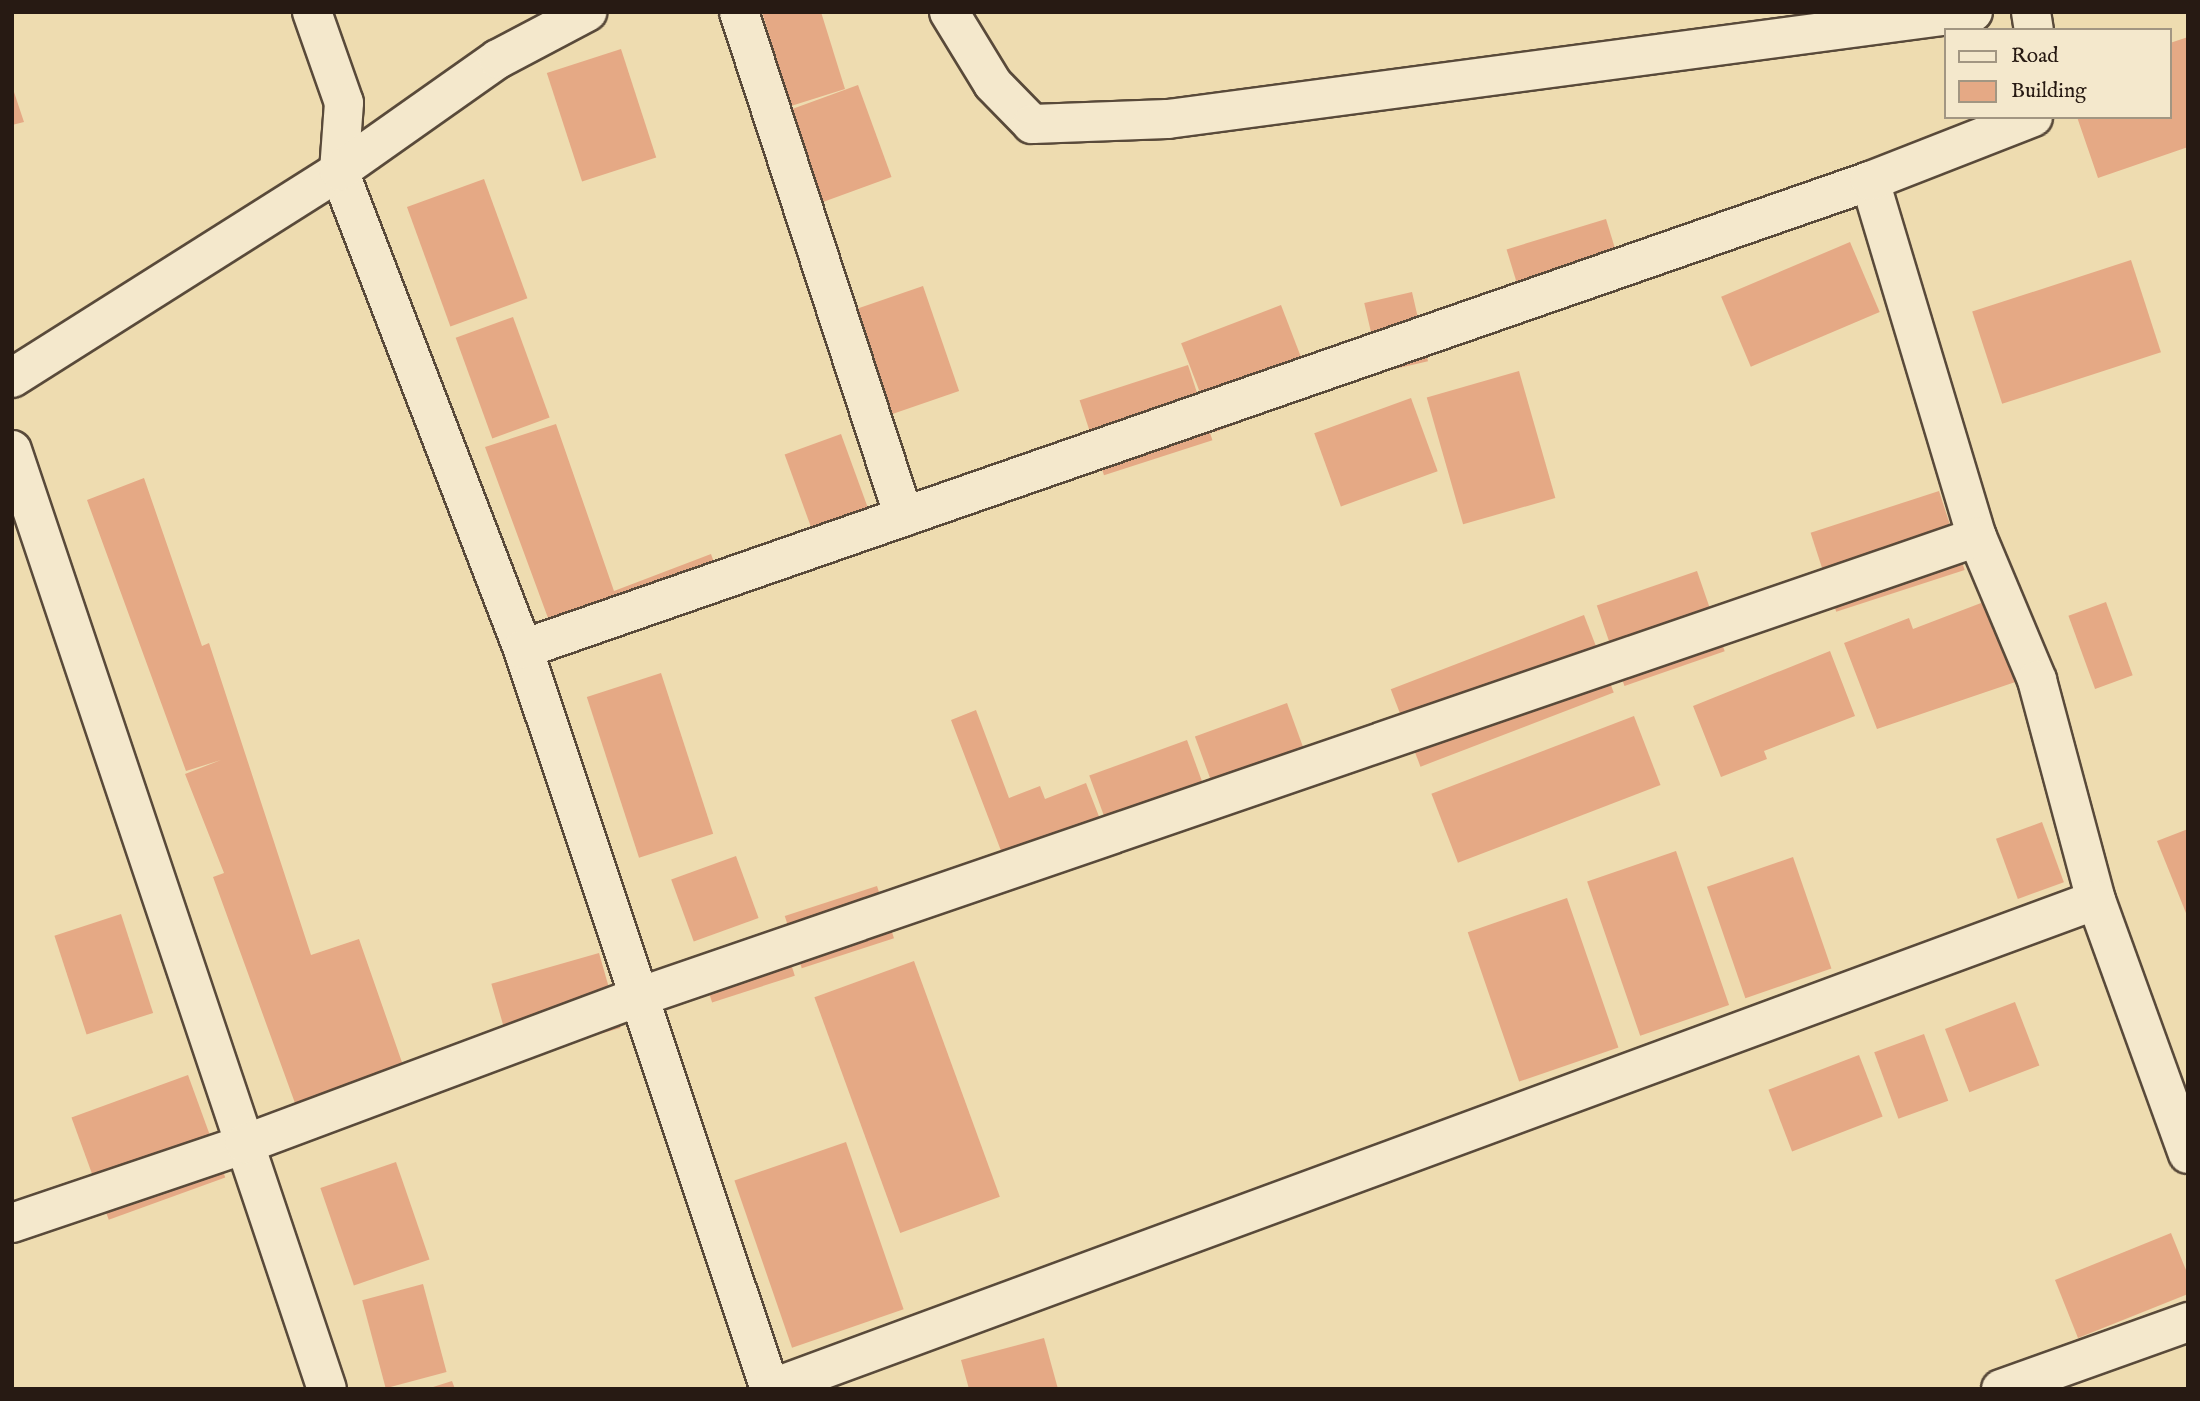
<!DOCTYPE html>
<style>
body{margin:0}
#map{position:relative;width:2200px;height:1401px;overflow:hidden;background:#eedcb0;font-family:"IM FELL English",serif}
div>[style]{position:absolute}
.building>*{inset:0;background:#e5a985;transform-origin:0 0}
.roads{filter:drop-shadow(2px 0 #594a3a) drop-shadow(-2px 0 #594a3a) drop-shadow(0 2px #594a3a) drop-shadow(0 -2px #594a3a)}
.minor>*{height:38px;margin:-19px;padding:0 19px;transform-origin:19px;border-radius:19px;background:#f4e8cc}
span{translate:-50% -50%;white-space:nowrap;text-align:center;line-height:1.15;-webkit-text-stroke:5px #f4e8cc;paint-order:stroke}
.frame{position:absolute;inset:0;border:14px solid #271a13;pointer-events:none}
.legend{position:absolute;left:1944px;top:28px;width:228px;height:91px;box-sizing:border-box;background:#f4e8cc;border:2px solid #a29682;margin:0;padding:9px 12px;list-style:none;font-size:21px;color:#271a13}
.legend li{display:flex;align-items:center;gap:14px;height:35px}
.legend b{width:35px;border:2px solid #a29682}
</style>
<div id="map">
<div class="building">
<div style="clip-path:polygon(762px 12px,821px 12px,845px 89px,791px 106px)"></div>
<div style="clip-path:polygon(2188px 37px,2188px 147px,2098px 178px,2077px 117px,2170px 117px,2170px 43px)"></div>
<div style="left:621px;top:49px;width:114px;height:78px;rotate:72deg"></div>
<div style="left:858px;top:85px;width:98px;height:86px;rotate:70deg"></div>
<div style="clip-path:polygon(12px 86px,24px 122px,12px 125px)"></div>
<div style="left:484px;top:179px;width:127px;height:82px;rotate:70deg"></div>
<div style="left:1606px;top:219px;width:69px;height:104px;rotate:73deg"></div>
<div style="left:1850px;top:242px;width:76px;height:140px;rotate:67deg"></div>
<div style="left:2131px;top:260px;width:97px;height:167px;rotate:72deg"></div>
<div style="left:923px;top:286px;width:111px;height:79px;rotate:71deg"></div>
<div style="left:1412px;top:292px;width:71px;height:49px;rotate:77deg"></div>
<div style="left:1281px;top:305px;width:95px;height:107px;rotate:69deg"></div>
<div style="left:513px;top:317px;width:107px;height:61px;rotate:70deg"></div>
<div style="left:1188px;top:365px;width:79px;height:114px;rotate:72deg"></div>
<div style="left:1519px;top:371px;width:132px;height:96px;rotate:74deg"></div>
<div style="left:1411px;top:398px;width:78px;height:103px;rotate:70deg"></div>
<div style="clip-path:polygon(556px 424px,614px 591px,711px 554px,726px 596px,562px 656px,485px 447px)"></div>
<div style="left:841px;top:434px;width:113px;height:60px;rotate:70deg"></div>
<div style="clip-path:polygon(144px 478px,202px 646px,209px 643px,311px 955px,359px 939px,412px 1091px,304px 1128px,213px 877px,224px 873px,185px 774px,221px 760px,186px 771px,87px 500px)"></div>
<div style="left:1939px;top:491px;width:83px;height:135px;rotate:72deg"></div>
<div style="left:1697px;top:571px;width:85px;height:106px;rotate:71deg"></div>
<div style="clip-path:polygon(2002px 595px,2033px 676px,1877px 729px,1844px 643px,1909px 618px,1913px 629px)"></div>
<div style="left:2106px;top:602px;width:78px;height:40px;rotate:70deg"></div>
<div style="left:1584px;top:615px;width:83px;height:207px;rotate:69deg"></div>
<div style="clip-path:polygon(1830px 651px,1855px 716px,1764px 751px,1767px 759px,1721px 777px,1693px 706px)"></div>
<div style="left:661px;top:673px;width:169px;height:78px;rotate:72deg"></div>
<div style="left:1287px;top:703px;width:61px;height:98px;rotate:70deg"></div>
<div style="clip-path:polygon(976px 710px,1009px 798px,1040px 786px,1045px 799px,1086px 783px,1105px 832px,1008px 869px,951px 720px)"></div>
<div style="left:1634px;top:716px;width:74px;height:217px;rotate:69deg"></div>
<div style="left:1187px;top:740px;width:59px;height:104px;rotate:70deg"></div>
<div style="left:2042px;top:822px;width:64px;height:49px;rotate:70deg"></div>
<div style="clip-path:polygon(2188px 829px,2188px 918px,2157px 841px)"></div>
<div style="left:1676px;top:851px;width:163px;height:94px;rotate:71deg"></div>
<div style="left:736px;top:856px;width:66px;height:69px;rotate:70deg"></div>
<div style="left:1793px;top:857px;width:118px;height:91px;rotate:71deg"></div>
<div style="left:877px;top:886px;width:55px;height:97px;rotate:72deg"></div>
<div style="left:1567px;top:898px;width:158px;height:105px;rotate:71deg"></div>
<div style="left:121px;top:914px;width:104px;height:70px;rotate:72deg"></div>
<div style="left:780px;top:930px;width:48px;height:87px;rotate:72deg"></div>
<div style="left:599px;top:953px;width:78px;height:112px;rotate:74deg"></div>
<div style="left:914px;top:961px;width:251px;height:106px;rotate:70deg"></div>
<div style="left:2015px;top:1002px;width:68px;height:75px;rotate:69deg"></div>
<div style="left:1924px;top:1034px;width:71px;height:53px;rotate:70deg"></div>
<div style="left:1859px;top:1055px;width:66px;height:97px;rotate:69deg"></div>
<div style="left:188px;top:1075px;width:109px;height:124px;rotate:70deg"></div>
<div style="left:846px;top:1142px;width:177px;height:118px;rotate:71deg"></div>
<div style="left:396px;top:1162px;width:103px;height:80px;rotate:71deg"></div>
<div style="clip-path:polygon(2171px 1233px,2188px 1275px,2188px 1294px,2078px 1338px,2055px 1280px)"></div>
<div style="left:423px;top:1284px;width:91px;height:63px;rotate:75deg"></div>
<div style="clip-path:polygon(1044px 1338px,1058px 1389px,969px 1389px,961px 1360px)"></div>
<div style="clip-path:polygon(452px 1381px,455px 1389px,430px 1389px,430px 1388px)"></div>
</div>
<div class="roads">
<div class="minor">
<div style="left:312px;top:12px;width:96px;rotate:70.6deg"></div>
<div style="left:344px;top:103px;width:68px;rotate:94.2deg"></div>
<div style="left:339px;top:171px;width:512px;rotate:68.95deg"></div>
<div style="left:523px;top:649px;width:780px;rotate:71.54deg"></div>
<div style="left:739px;top:12px;width:531px;rotate:71.91deg"></div>
<div style="left:949px;top:12px;width:84px;rotate:58.6deg"></div>
<div style="left:993px;top:84px;width:56px;rotate:45.7deg"></div>
<div style="left:1032px;top:124px;width:136px;rotate:-2.1deg"></div>
<div style="left:1168px;top:119px;width:812px;rotate:-7.57deg"></div>
<div style="left:2031px;top:12px;width:18px;rotate:81deg"></div>
<div style="left:1870px;top:181px;width:372px;rotate:73.3deg"></div>
<div style="left:1977px;top:537px;width:155px;rotate:67.2deg"></div>
<div style="left:2037px;top:680px;width:228px;rotate:75deg"></div>
<div style="left:2096px;top:900px;width:270px;rotate:70.1deg"></div>
<div style="left:12px;top:378px;width:387px;rotate:-32.3deg"></div>
<div style="left:339px;top:171px;width:194px;rotate:-35.2deg"></div>
<div style="left:498px;top:59px;width:101px;rotate:-27.8deg"></div>
<div style="left:12px;top:450px;width:990px;rotate:71.46deg"></div>
<div style="left:523px;top:649px;width:1426px;rotate:-19.16deg"></div>
<div style="left:1870px;top:181px;width:175px;rotate:-21.4deg"></div>
<div style="left:12px;top:1223px;width:246px;rotate:-18.7deg"></div>
<div style="left:245px;top:1144px;width:417px;rotate:-20.5deg"></div>
<div style="left:636px;top:998px;width:1418px;rotate:-18.97deg"></div>
<div style="left:770px;top:1389px;width:1413px;rotate:-20.24deg"></div>
<div style="left:2001px;top:1389px;width:199px;rotate:-19.7deg"></div>
</div>
</div>
<div class="frame"></div>
<ul class="legend">
<li><b style="height:9px;background:#f4e8cc"></b>Road</li>
<li><b style="height:19px;background:#e5a985"></b>Building</li>
</ul>
</div>
